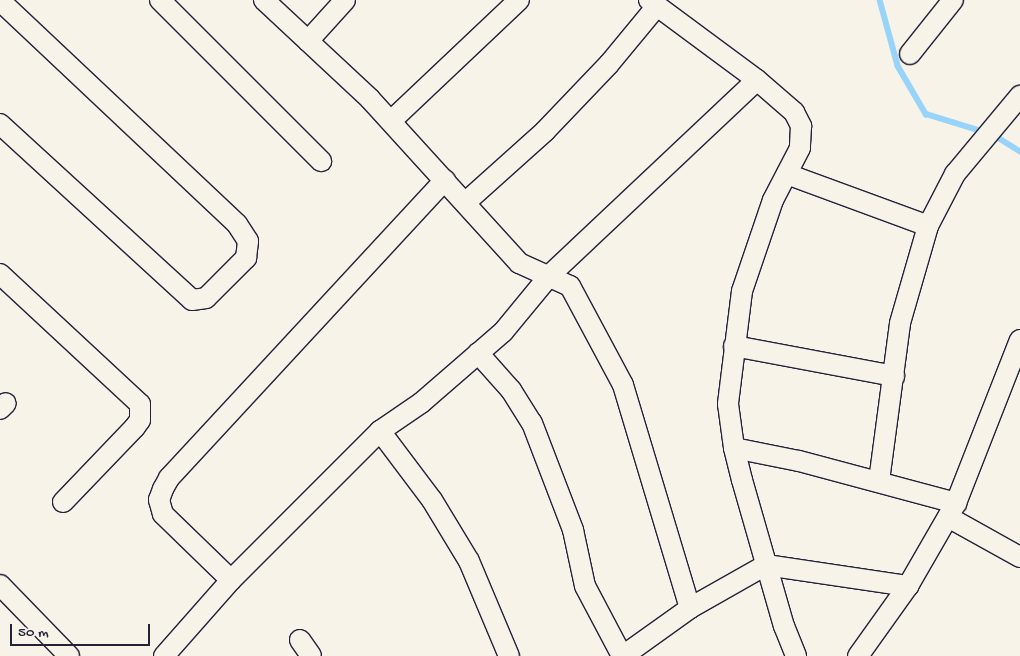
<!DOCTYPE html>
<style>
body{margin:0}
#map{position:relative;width:1020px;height:656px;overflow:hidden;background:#f7f3e8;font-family:"Gochi Hand",sans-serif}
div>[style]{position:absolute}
.stream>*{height:5.5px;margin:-2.75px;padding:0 2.75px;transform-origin:2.75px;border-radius:2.75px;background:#98d4f9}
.roads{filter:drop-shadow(1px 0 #22223b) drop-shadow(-1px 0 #22223b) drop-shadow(0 1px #22223b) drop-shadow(0 -1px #22223b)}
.minor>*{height:20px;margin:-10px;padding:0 10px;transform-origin:10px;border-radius:10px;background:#f7f3e8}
span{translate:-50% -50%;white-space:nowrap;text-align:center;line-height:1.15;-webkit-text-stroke:4.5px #f7f3e8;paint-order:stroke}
.scale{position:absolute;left:10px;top:624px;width:140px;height:22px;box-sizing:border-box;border:2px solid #22223b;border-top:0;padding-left:6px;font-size:15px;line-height:18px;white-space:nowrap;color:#22223b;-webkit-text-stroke:4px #f7f3e8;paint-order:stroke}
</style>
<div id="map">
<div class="stream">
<div style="left:880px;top:0;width:68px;rotate:74.7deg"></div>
<div style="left:898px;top:66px;width:56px;rotate:59.7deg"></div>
<div style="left:926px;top:114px;width:62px;rotate:17deg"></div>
<div style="left:994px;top:135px;width:31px;rotate:32deg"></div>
</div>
<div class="roads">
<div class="minor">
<div style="left:160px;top:0;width:228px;rotate:45deg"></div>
<div style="left:264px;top:0;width:145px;rotate:43deg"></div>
<div style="left:370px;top:99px;width:222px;rotate:47.7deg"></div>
<div style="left:519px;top:263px;width:56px;rotate:24.3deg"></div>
<div style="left:570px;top:286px;width:112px;rotate:61.8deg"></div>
<div style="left:623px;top:385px;width:233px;rotate:73.3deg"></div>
<div style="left:690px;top:608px;width:87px;rotate:-29.5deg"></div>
<div style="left:766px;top:565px;width:144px;rotate:8.4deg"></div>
<div style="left:908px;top:586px;width:86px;rotate:125.5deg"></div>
<div style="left:649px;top:0;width:134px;rotate:36.5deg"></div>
<div style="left:757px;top:80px;width:49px;rotate:40.9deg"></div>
<div style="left:794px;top:112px;width:16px;rotate:63deg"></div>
<div style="left:801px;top:126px;width:22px;rotate:93deg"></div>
<div style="left:800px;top:148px;width:59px;rotate:117.4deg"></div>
<div style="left:773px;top:200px;width:96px;rotate:108.8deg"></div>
<div style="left:742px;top:291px;width:114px;rotate:97.1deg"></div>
<div style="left:728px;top:404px;width:44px;rotate:82.2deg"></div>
<div style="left:734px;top:448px;width:33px;rotate:76deg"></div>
<div style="left:742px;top:480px;width:152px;rotate:74deg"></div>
<div style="left:784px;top:626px;width:32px;rotate:68deg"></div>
<div style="left:308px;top:41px;width:55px;rotate:-47.9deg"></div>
<div style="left:910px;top:54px;width:69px;rotate:-51.5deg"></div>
<div style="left:391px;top:121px;width:176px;rotate:-43.4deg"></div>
<div style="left:0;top:124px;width:260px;rotate:42.5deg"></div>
<div style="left:192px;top:300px;width:14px;rotate:-8deg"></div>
<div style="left:206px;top:298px;width:57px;rotate:-45deg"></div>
<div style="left:246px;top:258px;width:17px;rotate:-83deg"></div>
<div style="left:248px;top:241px;width:20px;rotate:-123deg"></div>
<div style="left:237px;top:224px;width:319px;rotate:-136.7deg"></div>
<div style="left:787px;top:174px;width:150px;rotate:20.2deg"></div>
<div style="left:466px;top:202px;width:106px;rotate:-41.9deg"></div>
<div style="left:545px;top:131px;width:93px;rotate:-46.3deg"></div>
<div style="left:609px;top:64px;width:75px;rotate:-50.4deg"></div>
<div style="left:0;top:274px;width:191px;rotate:42.9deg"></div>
<div style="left:140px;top:404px;width:16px;rotate:90deg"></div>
<div style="left:140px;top:420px;width:9px;rotate:126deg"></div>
<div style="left:135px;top:427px;width:104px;rotate:133.8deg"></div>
<div style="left:734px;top:346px;width:163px;rotate:10.6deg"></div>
<div style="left:478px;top:353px;width:50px;rotate:48.3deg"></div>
<div style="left:511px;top:390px;width:39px;rotate:58deg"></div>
<div style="left:532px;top:423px;width:115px;rotate:69deg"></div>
<div style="left:573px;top:530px;width:57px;rotate:77.9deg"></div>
<div style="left:585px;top:586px;width:79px;rotate:62.1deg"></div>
<div style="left:0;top:409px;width:8px;rotate:-45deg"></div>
<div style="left:380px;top:431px;width:86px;rotate:53deg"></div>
<div style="left:432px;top:500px;width:71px;rotate:58.8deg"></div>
<div style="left:469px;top:561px;width:103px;rotate:67.2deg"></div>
<div style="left:734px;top:448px;width:66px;rotate:11.3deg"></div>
<div style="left:799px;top:461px;width:163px;rotate:15deg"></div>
<div style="left:879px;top:481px;width:159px;rotate:-82.4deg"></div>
<div style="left:900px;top:323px;width:101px;rotate:-73.9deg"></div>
<div style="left:928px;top:226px;width:59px;rotate:-62.6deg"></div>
<div style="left:955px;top:174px;width:102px;rotate:-50.2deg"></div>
<div style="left:948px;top:517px;width:82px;rotate:29.1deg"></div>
<div style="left:231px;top:580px;width:95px;rotate:-135.9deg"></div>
<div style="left:163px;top:514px;width:15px;rotate:-106deg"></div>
<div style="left:159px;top:500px;width:12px;rotate:-70deg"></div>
<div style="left:163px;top:489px;width:13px;rotate:-61deg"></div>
<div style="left:169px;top:478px;width:406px;rotate:-47.2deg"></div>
<div style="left:0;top:585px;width:99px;rotate:45.8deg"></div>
<div style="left:908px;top:586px;width:96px;rotate:-60deg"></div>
<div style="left:956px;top:503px;width:175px;rotate:-68.6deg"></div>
<div style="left:300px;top:640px;width:19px;rotate:55deg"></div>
<div style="left:164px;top:656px;width:101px;rotate:-48.6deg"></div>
<div style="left:231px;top:580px;width:211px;rotate:-45deg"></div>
<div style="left:380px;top:431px;width:50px;rotate:-34.3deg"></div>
<div style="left:421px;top:403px;width:108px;rotate:-40.9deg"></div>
<div style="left:503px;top:332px;width:74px;rotate:-50.5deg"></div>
<div style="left:550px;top:275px;width:284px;rotate:-43.3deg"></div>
<div style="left:623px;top:656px;width:82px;rotate:-35.6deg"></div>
</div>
</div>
<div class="scale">50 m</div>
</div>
